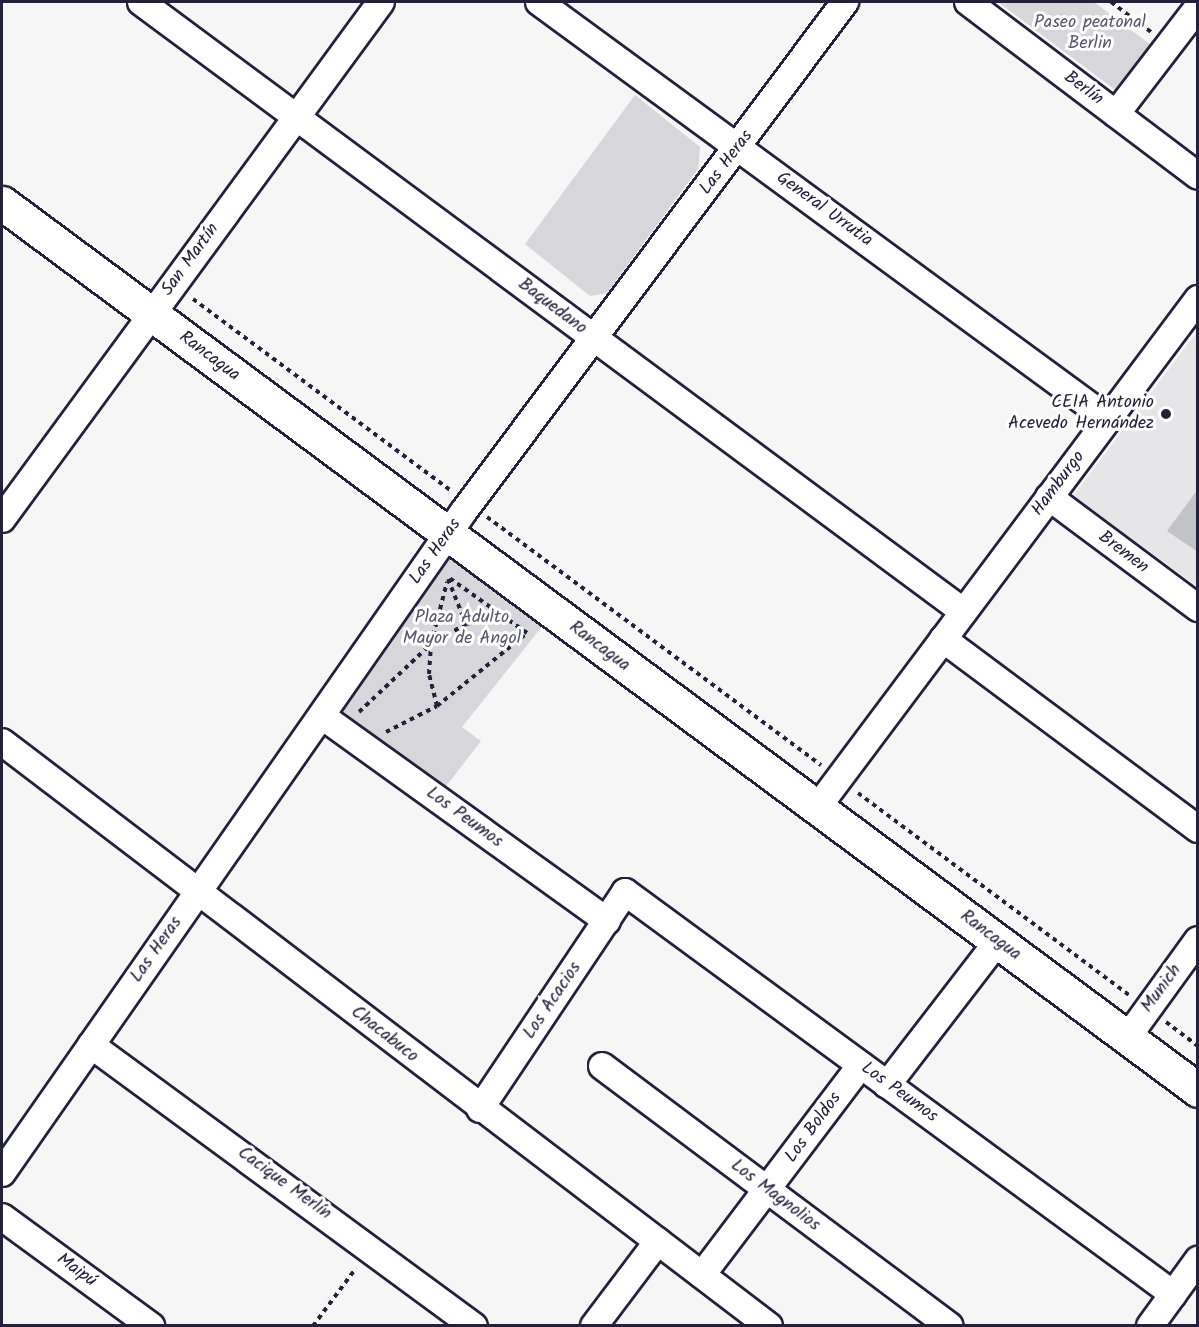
<!DOCTYPE html>
<meta charset="utf-8">
<style>
body{margin:0}
#map{position:relative;width:1199px;height:1327px;overflow:hidden;background:#f6f6f7;font-family:Kalam,sans-serif}
div>[style]{position:absolute}
.built>*{inset:0;background:#e6e6e9}
.green>*{inset:0;background:#d7d7db}
.building>*{inset:0;background:#c2c2c9}
.path>*{height:4px;margin-top:-2px;transform-origin:0;background:repeating-linear-gradient(90deg,#22223b 0 4.5px,transparent 0 9px)}
.roads{filter:drop-shadow(2px 0 #22223b) drop-shadow(-2px 0 #22223b) drop-shadow(0 2px #22223b) drop-shadow(0 -2px #22223b)}
.minor>*{height:26px;margin:-13px;padding:0 13px;transform-origin:13px;border-radius:13px;background:#fff}
.secondary>*{height:33px;margin:-16.5px;padding:0 16.5px;transform-origin:16.5px;border-radius:16.5px;background:#fff}
.dots>*{width:16px;height:16px;translate:-50% -50%;box-sizing:border-box;border:3px solid #fff;border-radius:50%}
span{translate:-50% -50%;white-space:nowrap;text-align:center;line-height:1.15;-webkit-text-stroke:6px #fff;paint-order:stroke}
.park-label{font-size:18px;color:#58586b}
.street-label{font-size:18px;color:#22223b}
.poi-label{font-size:18px;color:#22223b}
.right{translate:-100% -50%;text-align:right}
.frame{position:absolute;inset:0;border:3px solid #22223b;pointer-events:none}
</style>
<div id="map">
<div class="built">
<div style="clip-path:polygon(1197px 332px,1197px 586px,1073px 496px)"></div>
</div>
<div class="green">
<div style="clip-path:polygon(998px 2px,1094px 2px,1155px 48px,1122px 95px)"></div>
<div style="clip-path:polygon(635px 95px,700px 147px,698px 169px,607px 293px,590px 296px,525px 244px)"></div>
<div style="clip-path:polygon(452px 539px,552px 614px,462px 727px,481px 741px,444px 789px,336px 707px)"></div>
</div>
<div class="building">
<div style="clip-path:polygon(1198px 489px,1198px 552px,1167px 531px)"></div>
</div>
<div class="path">
<div style="left:1111px;top:2px;width:50px;rotate:36.9deg"></div>
<div style="left:193px;top:299px;width:320px;rotate:36.6deg"></div>
<div style="left:487px;top:517px;width:416px;rotate:36.6deg"></div>
<div style="left:448px;top:579px;width:48px;rotate:68.2deg"></div>
<div style="left:437px;top:706px;width:116px;rotate:-39deg"></div>
<div style="left:527px;top:633px;width:97px;rotate:-144.7deg"></div>
<div style="left:359px;top:712px;width:99px;rotate:-43.4deg"></div>
<div style="left:431px;top:644px;width:40px;rotate:-29.7deg"></div>
<div style="left:466px;top:624px;width:36px;rotate:-14deg"></div>
<div style="left:386px;top:732px;width:57px;rotate:-27deg"></div>
<div style="left:437px;top:706px;width:33px;rotate:-104deg"></div>
<div style="left:429px;top:674px;width:30px;rotate:-86deg"></div>
<div style="left:431px;top:644px;width:64px;rotate:-75.5deg"></div>
<div style="left:858px;top:793px;width:338px;rotate:36.7deg"></div>
<div style="left:1166px;top:1022px;width:40px;rotate:37deg"></div>
<div style="left:313px;top:1326px;width:72px;rotate:-53.4deg"></div>
</div>
<div class="roads">
<div class="minor">
<div style="left:141px;top:2px;width:1024px;rotate:36.55deg"></div>
<div style="left:539px;top:2px;width:705px;rotate:36.24deg"></div>
<div style="left:968px;top:2px;width:288px;rotate:37.1deg"></div>
<div style="left:1116px;top:114px;width:135px;rotate:-52.5deg"></div>
<div style="left:1049px;top:497px;width:186px;rotate:36.7deg"></div>
<div style="left:2px;top:519px;width:641px;rotate:-53.76deg"></div>
<div style="left:943px;top:639px;width:318px;rotate:36.7deg"></div>
<div style="left:322px;top:716px;width:351px;rotate:35.7deg"></div>
<div style="left:2px;top:742px;width:964px;rotate:37.29deg"></div>
<div style="left:817px;top:808px;width:636px;rotate:-53.18deg"></div>
<div style="left:1127px;top:1038px;width:121px;rotate:-54.1deg"></div>
<div style="left:91px;top:1045px;width:475px;rotate:36.3deg"></div>
<div style="left:602px;top:1066px;width:434px;rotate:36.8deg"></div>
<div style="left:887px;top:1085px;width:180px;rotate:-52.4deg"></div>
<div style="left:480px;top:1109px;width:261px;rotate:-56.2deg"></div>
<div style="left:625px;top:892px;width:680px;rotate:36.26deg"></div>
<div style="left:2px;top:1173px;width:807px;rotate:-55.09deg"></div>
<div style="left:464px;top:511px;width:636px;rotate:-53.18deg"></div>
<div style="left:2px;top:1217px;width:185px;rotate:36.2deg"></div>
<div style="left:702px;top:1275px;width:263px;rotate:-52.9deg"></div>
<div style="left:594px;top:1326px;width:106px;rotate:-53deg"></div>
<div style="left:1150px;top:1326px;width:82px;rotate:-54deg"></div>
</div>
<div class="secondary">
<div style="left:2px;top:203px;width:1489px;rotate:36.56deg"></div>
</div>
</div>
<div class="dots">
<div style="left:1166px;top:414px;background:#22223b"></div>
</div>
<div class="park-label">
<span style="left:1090px;top:34px">Paseo peatonal<br>Berlin</span>
<span style="left:462px;top:629px">Plaza Adulto<br>Mayor de Angol</span>
</div>
<div class="street-label">
<span style="left:1083px;top:89px;rotate:37deg">Berlín</span>
<span style="left:727px;top:163px;rotate:-53deg">Las Heras</span>
<span style="left:824px;top:210px;rotate:36deg">General Urrutia</span>
<span style="left:191px;top:260px;rotate:-54deg">San Martín</span>
<span style="left:552px;top:307px;rotate:37deg">Baquedano</span>
<span style="left:209px;top:357px;rotate:37deg">Rancagua</span>
<span style="left:1059px;top:484px;rotate:-53deg">Hamburgo</span>
<span style="left:436px;top:552px;rotate:-55deg">Las Heras</span>
<span style="left:1123px;top:553px;rotate:37deg">Bremen</span>
<span style="left:599px;top:647px;rotate:37deg">Rancagua</span>
<span style="left:464px;top:818px;rotate:36deg">Los Peumos</span>
<span style="left:990px;top:936px;rotate:37deg">Rancagua</span>
<span style="left:157px;top:950px;rotate:-55deg">Las Heras</span>
<span style="left:1162px;top:989px;rotate:-54deg">Munich</span>
<span style="left:553px;top:1001px;rotate:-56deg">Los Acacios</span>
<span style="left:384px;top:1035px;rotate:38deg">Chacabuco</span>
<span style="left:899px;top:1093px;rotate:36deg">Los Peumos</span>
<span style="left:814px;top:1128px;rotate:-54deg">Los Boldos</span>
<span style="left:284px;top:1184px;rotate:36deg">Cacique Merlín</span>
<span style="left:775px;top:1196px;rotate:37deg">Los Magnolios</span>
<span style="left:76px;top:1271px;rotate:36deg">Maipú</span>
</div>
<div class="poi-label">
<span class="right" style="left:1154px;top:414px">CEIA Antonio<br>Acevedo Hernández</span>
</div>
<div class="frame"></div>
</div>
